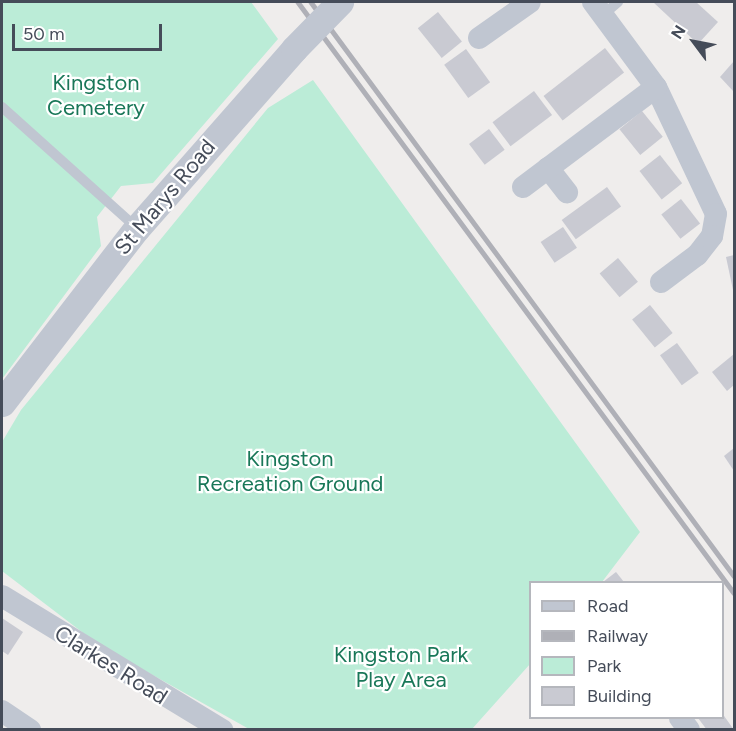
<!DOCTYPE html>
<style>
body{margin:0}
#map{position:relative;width:736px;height:731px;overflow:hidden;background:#efedec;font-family:Figtree,sans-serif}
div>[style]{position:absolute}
.green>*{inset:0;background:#bbecd7}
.building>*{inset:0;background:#c9cad2;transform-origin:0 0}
.service>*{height:10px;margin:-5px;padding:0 5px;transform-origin:5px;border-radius:5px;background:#c0c6d1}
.minor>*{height:22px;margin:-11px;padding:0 11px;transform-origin:11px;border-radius:11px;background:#c0c6d1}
.tertiary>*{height:27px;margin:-13.5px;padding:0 13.5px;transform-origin:13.5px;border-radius:13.5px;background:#c0c6d1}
.rail>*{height:4.5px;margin:-2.25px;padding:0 2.25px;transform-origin:2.25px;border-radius:2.25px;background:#afb0b7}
.tertiary-bridge>*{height:27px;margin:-13.5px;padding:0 13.5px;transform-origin:13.5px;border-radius:13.5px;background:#c0c6d1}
span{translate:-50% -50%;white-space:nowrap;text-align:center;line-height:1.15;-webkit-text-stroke:4.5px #fff;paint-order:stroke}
.park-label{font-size:22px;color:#197758}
.street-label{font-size:22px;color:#454c59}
.frame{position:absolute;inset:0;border:3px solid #454c59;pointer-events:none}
.legend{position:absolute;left:529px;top:581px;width:195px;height:138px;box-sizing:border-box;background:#fff;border:2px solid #b5b7bd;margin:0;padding:8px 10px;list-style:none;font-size:18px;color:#454c59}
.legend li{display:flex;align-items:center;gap:12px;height:30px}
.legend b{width:30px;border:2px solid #b5b7bd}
.north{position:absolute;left:664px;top:12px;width:60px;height:60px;-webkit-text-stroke:4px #fff;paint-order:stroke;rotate:302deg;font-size:16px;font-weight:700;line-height:24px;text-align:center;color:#454c59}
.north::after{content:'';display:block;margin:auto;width:21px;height:27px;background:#454c59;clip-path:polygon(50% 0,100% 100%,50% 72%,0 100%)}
.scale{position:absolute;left:12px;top:24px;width:150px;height:27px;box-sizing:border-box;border:3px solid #454c59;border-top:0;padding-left:8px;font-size:18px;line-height:21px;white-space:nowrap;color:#454c59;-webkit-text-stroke:4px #fff;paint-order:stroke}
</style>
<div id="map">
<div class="green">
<div style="clip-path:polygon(2px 2px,251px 2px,278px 39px,153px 183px,121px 186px,97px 217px,101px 246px,2px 379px)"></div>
<div style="clip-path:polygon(313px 80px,640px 532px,602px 582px,530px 582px,530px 664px,472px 729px,249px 729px,99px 645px,2px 571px,2px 442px,21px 410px,268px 108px)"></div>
</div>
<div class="building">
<div style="clip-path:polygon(653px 2px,696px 2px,718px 22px,698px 44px)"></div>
<div style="left:438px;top:12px;width:38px;height:26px;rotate:51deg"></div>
<div style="left:605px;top:48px;width:31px;height:78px;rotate:52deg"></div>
<div style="left:466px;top:49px;width:41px;height:27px;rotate:54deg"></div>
<div style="clip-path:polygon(734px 61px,734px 92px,720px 77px)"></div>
<div style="left:534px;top:91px;width:30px;height:52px;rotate:53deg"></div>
<div style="left:642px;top:111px;width:33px;height:29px;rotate:51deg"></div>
<div style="left:489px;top:129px;width:26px;height:25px;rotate:53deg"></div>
<div style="left:660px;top:155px;width:36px;height:26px;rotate:52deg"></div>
<div style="left:607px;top:187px;width:24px;height:56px;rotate:54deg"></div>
<div style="left:681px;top:199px;width:31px;height:25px;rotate:52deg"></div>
<div style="left:563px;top:227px;width:25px;height:27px;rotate:56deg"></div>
<div style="clip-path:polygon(734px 255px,734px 290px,733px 290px,726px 257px)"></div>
<div style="left:618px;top:258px;width:31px;height:24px;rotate:50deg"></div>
<div style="left:650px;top:305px;width:36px;height:23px;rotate:51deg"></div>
<div style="left:677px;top:343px;width:37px;height:21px;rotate:54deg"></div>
<div style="clip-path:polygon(734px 354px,734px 385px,727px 391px,712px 372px)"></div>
<div style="clip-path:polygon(734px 448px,734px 471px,724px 456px)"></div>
<div style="clip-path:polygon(616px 572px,624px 582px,603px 582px)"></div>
<div style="clip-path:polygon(2px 618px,23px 632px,8px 655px,2px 651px)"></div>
<div style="clip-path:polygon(722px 713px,734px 730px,707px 730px,698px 718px,722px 718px)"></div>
</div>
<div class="service">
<div style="left:603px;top:15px;width:20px;rotate:-41deg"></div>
<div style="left:2px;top:107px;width:181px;rotate:41.9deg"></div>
</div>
<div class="minor">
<div style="left:593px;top:2px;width:106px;rotate:53.5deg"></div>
<div style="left:656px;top:87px;width:140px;rotate:64.7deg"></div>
<div style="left:716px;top:214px;width:22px;rotate:100deg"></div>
<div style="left:712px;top:236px;width:24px;rotate:128deg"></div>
<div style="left:697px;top:255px;width:45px;rotate:143.1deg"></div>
<div style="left:479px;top:38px;width:62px;rotate:-35.2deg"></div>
<div style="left:548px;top:168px;width:31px;rotate:52deg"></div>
<div style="left:523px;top:187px;width:166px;rotate:-36.9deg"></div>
<div style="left:2px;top:596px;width:258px;rotate:31.3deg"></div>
<div style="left:2px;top:711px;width:34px;rotate:34deg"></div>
<div style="left:680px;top:718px;width:15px;rotate:53deg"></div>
</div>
<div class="tertiary">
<div style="left:2px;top:403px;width:221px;rotate:-52.4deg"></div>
<div style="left:137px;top:228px;width:238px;rotate:-48.7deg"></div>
</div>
<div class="rail">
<div style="left:298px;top:2px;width:734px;rotate:53.58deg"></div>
<div style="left:311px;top:2px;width:713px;rotate:53.61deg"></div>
</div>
<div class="tertiary-bridge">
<div style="left:294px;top:49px;width:66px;rotate:-45.6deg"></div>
</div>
<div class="park-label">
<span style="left:96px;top:95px">Kingston<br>Cemetery</span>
<span style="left:290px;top:471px">Kingston<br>Recreation Ground</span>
<span style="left:401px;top:667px">Kingston Park<br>Play Area</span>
</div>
<div class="street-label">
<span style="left:165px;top:197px;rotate:-50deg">St Marys Road</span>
<span style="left:111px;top:665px;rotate:32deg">Clarkes Road</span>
</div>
<div class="frame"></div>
<ul class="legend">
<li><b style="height:8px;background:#c0c6d1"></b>Road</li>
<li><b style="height:8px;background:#afb0b7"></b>Railway</li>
<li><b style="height:16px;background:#bbecd7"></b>Park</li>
<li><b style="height:16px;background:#c9cad2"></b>Building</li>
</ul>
<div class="north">N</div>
<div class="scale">50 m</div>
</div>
